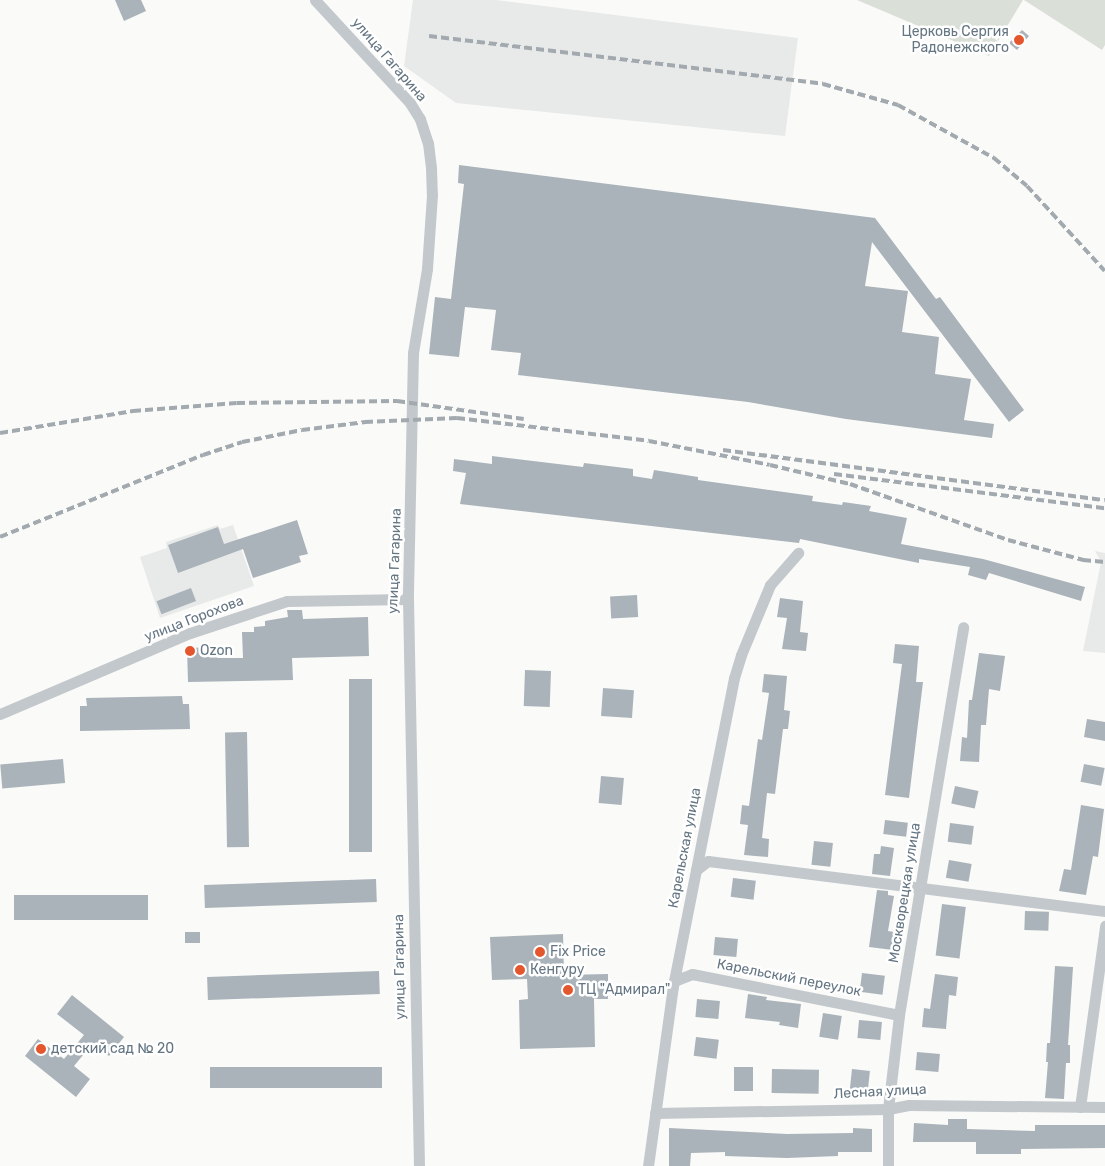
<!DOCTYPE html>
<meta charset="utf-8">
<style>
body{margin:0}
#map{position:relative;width:1105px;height:1166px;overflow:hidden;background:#fafaf8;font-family:Rubik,sans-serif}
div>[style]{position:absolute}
.built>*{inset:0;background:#e8e9e9}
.green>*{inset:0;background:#dadfd7}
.building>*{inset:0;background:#aab3b9;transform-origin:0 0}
.minor>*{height:11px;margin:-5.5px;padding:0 5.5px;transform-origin:5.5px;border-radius:5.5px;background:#c3c8cc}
.rail>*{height:4px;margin-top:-2px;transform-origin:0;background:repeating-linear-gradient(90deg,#a2aab0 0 8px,transparent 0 12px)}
.dots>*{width:14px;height:14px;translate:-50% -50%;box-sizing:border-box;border:2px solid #fff;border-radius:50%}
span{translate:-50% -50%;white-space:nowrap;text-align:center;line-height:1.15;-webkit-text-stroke:5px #fff;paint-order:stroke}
.poi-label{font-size:14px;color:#657683}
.right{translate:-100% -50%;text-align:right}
.left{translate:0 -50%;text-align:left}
.street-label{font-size:14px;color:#657683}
</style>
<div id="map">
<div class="built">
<div style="clip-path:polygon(413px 0,496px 0,798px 38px,785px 136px,456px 103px,404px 66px)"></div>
<div style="clip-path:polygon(218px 525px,220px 529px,233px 525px,254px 586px,160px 618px,140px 557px,167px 548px,166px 542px)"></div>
<div style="clip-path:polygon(1095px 551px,1105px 553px,1105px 653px,1083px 651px,1101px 562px)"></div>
</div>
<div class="green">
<div style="clip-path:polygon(857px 0,1023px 0,989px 56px)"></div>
<div style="clip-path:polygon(1024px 0,1105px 0,1105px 45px,1102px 50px)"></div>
</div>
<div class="building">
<div style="clip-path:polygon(115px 0,141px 0,146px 11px,124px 21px)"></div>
<div style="clip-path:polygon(1022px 30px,1029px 36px,1017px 50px,1010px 44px,1010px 42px)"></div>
<div style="clip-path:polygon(459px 165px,875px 218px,936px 299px,940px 297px,1024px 410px,1009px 422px,872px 242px,865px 286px,908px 291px,902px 332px,939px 337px,935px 374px,971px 379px,964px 420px,994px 424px,992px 438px,846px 419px,748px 402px,518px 375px,521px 353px,491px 350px,496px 310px,465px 307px,459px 357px,429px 354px,435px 297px,451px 299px,464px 184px,458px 183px)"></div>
<div style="clip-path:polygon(492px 456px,583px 467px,584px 463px,633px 469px,633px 476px,652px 479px,654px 470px,698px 477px,698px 480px,813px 496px,812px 501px,842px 505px,843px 502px,871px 506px,869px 511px,907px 518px,901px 544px,983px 559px,1085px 587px,1081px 601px,989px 573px,986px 580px,968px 575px,970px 567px,919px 559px,919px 563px,800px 539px,799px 543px,460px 504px,466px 473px,453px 471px,454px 459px,492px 464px)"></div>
<div style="clip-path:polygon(297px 520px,308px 554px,299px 556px,301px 562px,253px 578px,243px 549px,178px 573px,168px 545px,218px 527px,224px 544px)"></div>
<div style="left:191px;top:588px;width:14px;height:37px;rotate:69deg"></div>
<div style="left:637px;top:595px;width:22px;height:27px;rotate:87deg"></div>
<div style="clip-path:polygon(780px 598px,803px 601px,800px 632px,808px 633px,806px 651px,782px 649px,787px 618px,777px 617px)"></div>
<div style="clip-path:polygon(287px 610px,302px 610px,303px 619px,368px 617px,369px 656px,292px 658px,293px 680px,188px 682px,187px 648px,217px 647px,217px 658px,243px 658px,242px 632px,254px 632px,254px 627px,265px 626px,265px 621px,288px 617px)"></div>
<div style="clip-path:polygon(895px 644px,919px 646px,916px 682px,923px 682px,909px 798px,885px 795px,902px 664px,893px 663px)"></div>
<div style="clip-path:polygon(979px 653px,1005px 656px,1000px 691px,989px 689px,986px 725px,981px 725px,979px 762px,960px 761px,962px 737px,967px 738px,969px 700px,972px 700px)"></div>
<div style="left:525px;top:670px;width:26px;height:36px;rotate:2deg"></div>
<div style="clip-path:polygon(764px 674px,787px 676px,784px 710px,790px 711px,788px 729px,783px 729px,775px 794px,767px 793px,762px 838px,769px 839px,768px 857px,744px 855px,748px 825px,740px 824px,742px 805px,749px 806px,758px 739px,762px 740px,769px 693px,762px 692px)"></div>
<div style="left:349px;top:679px;width:23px;height:173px"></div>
<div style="left:603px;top:688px;width:31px;height:28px;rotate:4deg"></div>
<div style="clip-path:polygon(182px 696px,183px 704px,189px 704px,190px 729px,80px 731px,80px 706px,87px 706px,86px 698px)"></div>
<div style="clip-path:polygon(1087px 719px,1105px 722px,1105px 741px,1084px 737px)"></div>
<div style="left:247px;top:732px;width:115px;height:22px;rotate:89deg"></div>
<div style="left:63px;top:759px;width:24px;height:63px;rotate:85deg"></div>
<div style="left:1084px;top:764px;width:21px;height:18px;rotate:11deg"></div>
<div style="left:601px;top:776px;width:23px;height:27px;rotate:5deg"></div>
<div style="left:955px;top:786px;width:24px;height:18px;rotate:12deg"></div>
<div style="clip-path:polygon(1081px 805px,1104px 809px,1098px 857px,1093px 856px,1086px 895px,1059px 891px,1064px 869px,1071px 870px)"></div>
<div style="left:885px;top:820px;width:23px;height:14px;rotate:7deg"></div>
<div style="left:950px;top:823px;width:24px;height:19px;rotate:7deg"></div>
<div style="left:814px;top:841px;width:19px;height:24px;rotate:6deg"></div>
<div style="clip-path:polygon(881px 846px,894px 848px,890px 876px,872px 874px,874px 854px,880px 854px)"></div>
<div style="left:949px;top:860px;width:23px;height:18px;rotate:10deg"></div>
<div style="left:733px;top:878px;width:23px;height:19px;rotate:7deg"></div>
<div style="left:376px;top:879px;width:23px;height:172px;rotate:88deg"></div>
<div style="clip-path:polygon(877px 890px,888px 891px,888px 895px,894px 896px,888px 931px,894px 932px,893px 950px,869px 947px)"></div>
<div style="left:148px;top:895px;width:25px;height:134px;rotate:90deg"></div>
<div style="left:942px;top:904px;width:24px;height:52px;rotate:7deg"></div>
<div style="left:1025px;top:911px;width:24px;height:19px;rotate:2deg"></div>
<div style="left:185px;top:932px;width:15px;height:11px"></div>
<div style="clip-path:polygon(563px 934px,564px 975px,608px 974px,608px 999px,594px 999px,595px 1047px,520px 1049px,519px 1000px,528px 999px,527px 979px,492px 980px,490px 937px)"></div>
<div style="left:715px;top:937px;width:23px;height:18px;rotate:5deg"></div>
<div style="clip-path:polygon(1055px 966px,1073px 967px,1068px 1045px,1070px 1045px,1070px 1063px,1066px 1063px,1064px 1099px,1045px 1098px,1048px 1062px,1046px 1062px,1047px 1043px,1050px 1043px)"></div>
<div style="left:379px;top:971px;width:23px;height:172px;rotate:88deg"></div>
<div style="left:862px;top:973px;width:23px;height:19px;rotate:7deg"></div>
<div style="clip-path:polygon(935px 974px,958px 977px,956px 996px,949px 995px,946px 1029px,922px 1027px,924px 1008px,930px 1009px)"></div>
<div style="clip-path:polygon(748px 994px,767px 997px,766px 1000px,801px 1004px,798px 1028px,779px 1025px,780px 1022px,745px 1018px)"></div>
<div style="clip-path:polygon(72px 995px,124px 1037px,109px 1056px,93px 1043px,74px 1066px,90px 1079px,76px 1097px,25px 1056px,38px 1039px,64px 1059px,84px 1035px,57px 1014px)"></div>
<div style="left:697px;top:999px;width:23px;height:18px;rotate:5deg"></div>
<div style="left:823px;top:1013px;width:19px;height:24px;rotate:9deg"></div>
<div style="left:859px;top:1020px;width:23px;height:18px;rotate:5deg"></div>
<div style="left:696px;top:1037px;width:23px;height:19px;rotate:7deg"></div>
<div style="left:917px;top:1052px;width:23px;height:18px;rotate:5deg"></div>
<div style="left:382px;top:1067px;width:21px;height:172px;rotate:90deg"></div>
<div style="left:734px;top:1067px;width:19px;height:24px"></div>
<div style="left:772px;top:1069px;width:47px;height:24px;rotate:1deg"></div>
<div style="left:852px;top:1069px;width:18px;height:24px;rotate:6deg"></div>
<div style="clip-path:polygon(948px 1119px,967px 1119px,967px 1129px,1035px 1131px,1035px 1125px,1105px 1125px,1105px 1148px,1021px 1149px,1021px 1154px,976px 1154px,976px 1142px,913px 1142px,914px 1123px,948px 1125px)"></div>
<div style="clip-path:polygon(669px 1128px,787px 1134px,853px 1133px,853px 1128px,872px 1129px,872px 1152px,838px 1152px,838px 1156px,787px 1158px,725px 1156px,725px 1152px,691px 1153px,690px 1166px,669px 1166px)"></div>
</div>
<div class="minor">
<div style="left:315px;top:0;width:140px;rotate:47.3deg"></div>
<div style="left:410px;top:103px;width:19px;rotate:58deg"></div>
<div style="left:420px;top:119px;width:25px;rotate:72deg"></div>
<div style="left:428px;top:143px;width:26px;rotate:83deg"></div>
<div style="left:431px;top:169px;width:26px;rotate:88deg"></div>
<div style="left:432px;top:195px;width:74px;rotate:93.9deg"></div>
<div style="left:427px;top:269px;width:85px;rotate:99.5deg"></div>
<div style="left:413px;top:353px;width:246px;rotate:91.2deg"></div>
<div style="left:408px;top:599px;width:567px;rotate:88.89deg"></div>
<div style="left:0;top:714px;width:207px;rotate:-23.1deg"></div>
<div style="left:190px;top:633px;width:102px;rotate:-18.3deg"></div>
<div style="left:287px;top:601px;width:121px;rotate:-0.9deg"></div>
<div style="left:696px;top:870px;width:15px;rotate:-37deg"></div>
<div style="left:708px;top:861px;width:400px;rotate:7.2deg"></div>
<div style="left:674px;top:981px;width:19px;rotate:-21deg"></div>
<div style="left:692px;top:974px;width:211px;rotate:11.2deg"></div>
<div style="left:1080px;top:1107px;width:183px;rotate:-82.1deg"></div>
<div style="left:655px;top:1113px;width:233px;rotate:-1deg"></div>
<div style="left:888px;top:1109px;width:21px;rotate:-11deg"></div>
<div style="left:909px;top:1105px;width:196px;rotate:0.6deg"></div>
<div style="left:648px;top:1166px;width:182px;rotate:-82.1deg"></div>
<div style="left:673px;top:986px;width:314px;rotate:-78.8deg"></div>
<div style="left:734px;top:678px;width:24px;rotate:-73deg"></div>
<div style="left:741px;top:655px;width:76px;rotate:-67.5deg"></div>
<div style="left:770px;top:585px;width:43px;rotate:-48.8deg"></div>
<div style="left:888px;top:1166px;width:57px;rotate:-90deg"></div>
<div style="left:888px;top:1109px;width:95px;rotate:-83.3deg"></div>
<div style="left:899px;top:1015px;width:393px;rotate:-80.6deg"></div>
</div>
<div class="rail">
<div style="left:429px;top:36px;width:397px;rotate:6.9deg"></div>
<div style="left:823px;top:84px;width:78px;rotate:15.6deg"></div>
<div style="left:898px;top:105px;width:110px;rotate:28.9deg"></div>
<div style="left:994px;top:158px;width:43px;rotate:40.3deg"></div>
<div style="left:1027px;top:186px;width:115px;rotate:47.5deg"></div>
<div style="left:0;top:433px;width:135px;rotate:-9.4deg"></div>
<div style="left:133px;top:411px;width:104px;rotate:-4.4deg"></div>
<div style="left:237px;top:403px;width:160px;rotate:-0.7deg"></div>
<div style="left:397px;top:401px;width:128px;rotate:8.1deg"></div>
<div style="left:723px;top:450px;width:385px;rotate:7.5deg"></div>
<div style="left:834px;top:474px;width:273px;rotate:7.2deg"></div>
<div style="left:0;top:537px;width:219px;rotate:-22deg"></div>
<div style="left:203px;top:455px;width:41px;rotate:-18.4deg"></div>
<div style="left:242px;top:442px;width:61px;rotate:-11.3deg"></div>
<div style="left:302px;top:430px;width:64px;rotate:-7.2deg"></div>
<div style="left:365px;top:422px;width:92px;rotate:-2.5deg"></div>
<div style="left:457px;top:418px;width:193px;rotate:6.8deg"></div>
<div style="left:649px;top:441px;width:123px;rotate:11.2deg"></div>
<div style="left:770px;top:465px;width:82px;rotate:13.4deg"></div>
<div style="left:850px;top:484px;width:168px;rotate:19.5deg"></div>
<div style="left:1008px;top:540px;width:78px;rotate:14.9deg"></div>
<div style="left:1083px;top:560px;width:22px;rotate:5deg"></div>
</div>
<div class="dots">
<div style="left:1019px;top:40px;background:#e4572e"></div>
<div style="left:190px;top:651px;background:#e4572e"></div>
<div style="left:540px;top:952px;background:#e4572e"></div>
<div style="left:520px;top:970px;background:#e4572e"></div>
<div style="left:568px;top:990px;background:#e4572e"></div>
<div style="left:41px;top:1049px;background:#e4572e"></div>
</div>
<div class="poi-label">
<span class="right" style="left:1009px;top:40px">Церковь Сергия<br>Радонежского</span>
<span class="left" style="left:200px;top:651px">Ozon</span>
<span class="left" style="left:550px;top:952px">Fix Price</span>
<span class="left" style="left:530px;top:970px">Кенгуру</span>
<span class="left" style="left:578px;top:990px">ТЦ "Адмирал"</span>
<span class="left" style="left:51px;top:1049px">детский сад № 20</span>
</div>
<div class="street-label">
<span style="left:389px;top:60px;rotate:49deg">улица Гагарина</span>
<span style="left:395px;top:561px;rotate:-88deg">улица Гагарина</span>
<span style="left:194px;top:619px;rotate:-21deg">улица Горохова</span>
<span style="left:685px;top:848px;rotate:-79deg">Карельская улица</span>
<span style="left:905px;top:893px;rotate:-81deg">Москворецкая улица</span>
<span style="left:400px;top:967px;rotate:-91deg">улица Гагарина</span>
<span style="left:789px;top:978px;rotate:11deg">Карельский переулок</span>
<span style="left:880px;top:1092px;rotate:-3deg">Лесная улица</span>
</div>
</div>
